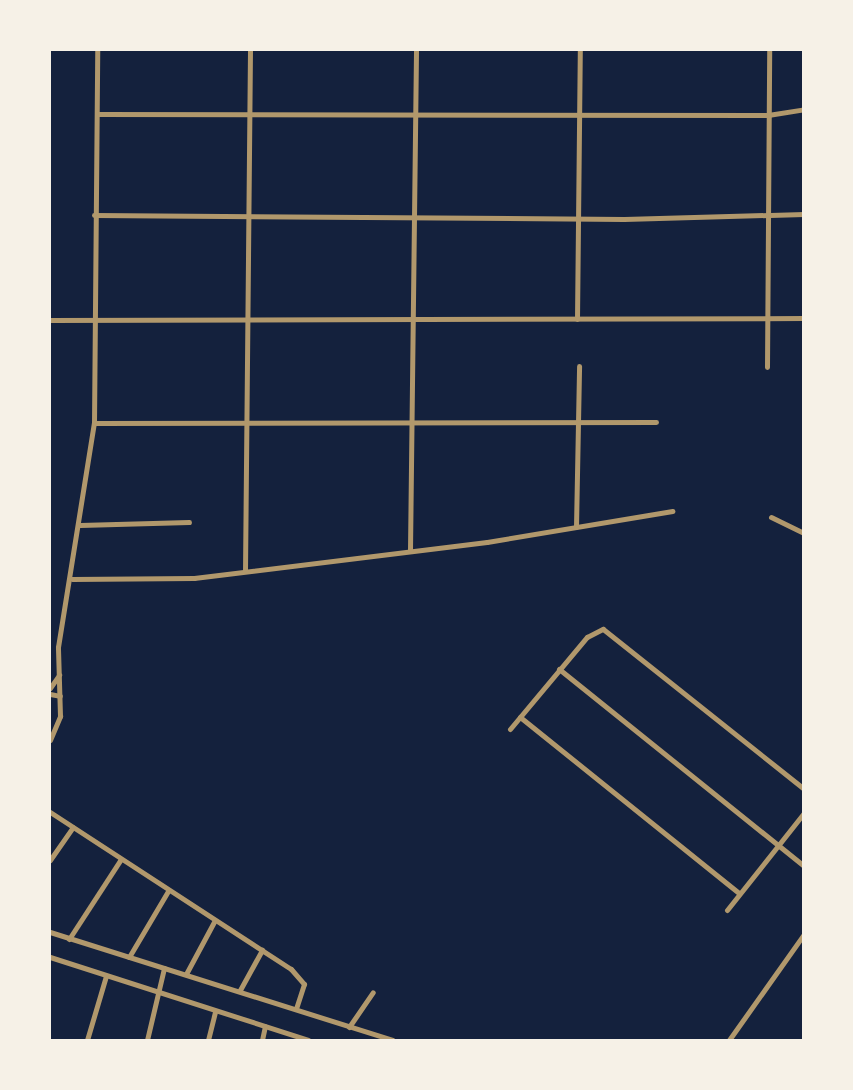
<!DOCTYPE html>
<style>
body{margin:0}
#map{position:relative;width:853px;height:1090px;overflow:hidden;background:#14213d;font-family:"Alegreya Sans",sans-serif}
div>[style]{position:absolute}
.minor>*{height:5px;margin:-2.5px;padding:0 2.5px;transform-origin:2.5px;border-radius:2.5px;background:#b1986c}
span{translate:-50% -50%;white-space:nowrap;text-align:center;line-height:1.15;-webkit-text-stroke:4.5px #f6f1e7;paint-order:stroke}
.frame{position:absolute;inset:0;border:51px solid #f6f1e7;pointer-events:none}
</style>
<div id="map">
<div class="minor">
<div style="left:99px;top:114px;width:669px;rotate:0.09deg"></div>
<div style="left:768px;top:115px;width:36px;rotate:-9deg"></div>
<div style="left:94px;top:215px;width:530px;rotate:0.43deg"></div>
<div style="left:624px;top:219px;width:180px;rotate:-1.6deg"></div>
<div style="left:577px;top:319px;width:269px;rotate:-89.4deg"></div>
<div style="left:50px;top:320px;width:754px;rotate:-0.15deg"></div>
<div style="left:767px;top:367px;width:317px;rotate:-89.6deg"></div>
<div style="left:94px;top:423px;width:562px;rotate:-0.1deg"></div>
<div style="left:771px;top:517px;width:37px;rotate:26deg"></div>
<div style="left:80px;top:525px;width:109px;rotate:-1.6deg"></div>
<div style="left:576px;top:527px;width:161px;rotate:-88.9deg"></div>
<div style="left:410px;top:550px;width:500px;rotate:-89.31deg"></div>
<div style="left:245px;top:571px;width:521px;rotate:-89.45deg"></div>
<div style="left:72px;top:579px;width:122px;rotate:-0.5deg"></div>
<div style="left:194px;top:578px;width:295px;rotate:-7deg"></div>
<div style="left:487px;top:542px;width:188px;rotate:-9.5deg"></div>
<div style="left:559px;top:669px;width:314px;rotate:38.8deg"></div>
<div style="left:50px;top:688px;width:16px;rotate:-55deg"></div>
<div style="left:50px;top:694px;width:10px;rotate:11deg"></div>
<div style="left:520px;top:717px;width:280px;rotate:38.8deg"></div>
<div style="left:510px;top:729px;width:120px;rotate:-50.1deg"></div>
<div style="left:587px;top:637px;width:18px;rotate:-27deg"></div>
<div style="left:603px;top:629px;width:257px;rotate:38.5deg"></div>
<div style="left:50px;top:740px;width:26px;rotate:-67deg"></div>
<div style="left:60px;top:716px;width:69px;rotate:-91.7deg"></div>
<div style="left:58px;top:647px;width:227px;rotate:-80.9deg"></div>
<div style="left:94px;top:423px;width:373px;rotate:-89.5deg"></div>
<div style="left:50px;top:812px;width:288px;rotate:33.1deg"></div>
<div style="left:291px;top:969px;width:20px;rotate:49deg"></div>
<div style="left:304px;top:984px;width:26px;rotate:108deg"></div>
<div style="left:50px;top:860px;width:40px;rotate:-55.1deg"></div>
<div style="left:727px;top:910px;width:124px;rotate:-51.6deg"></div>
<div style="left:50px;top:932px;width:359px;rotate:17.5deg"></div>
<div style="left:69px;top:939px;width:95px;rotate:-57deg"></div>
<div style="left:50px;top:957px;width:271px;rotate:17.8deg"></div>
<div style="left:129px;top:957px;width:77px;rotate:-59.4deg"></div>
<div style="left:186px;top:974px;width:61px;rotate:-61.8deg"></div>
<div style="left:240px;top:990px;width:46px;rotate:-61.2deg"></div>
<div style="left:349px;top:1027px;width:42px;rotate:-55.6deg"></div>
<div style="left:87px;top:1040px;width:67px;rotate:-73.5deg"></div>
<div style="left:147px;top:1040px;width:74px;rotate:-76.7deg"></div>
<div style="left:208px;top:1040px;width:30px;rotate:-76deg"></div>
<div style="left:262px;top:1040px;width:14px;rotate:-78deg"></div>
<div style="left:729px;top:1040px;width:130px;rotate:-54.7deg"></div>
</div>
<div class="frame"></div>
</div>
